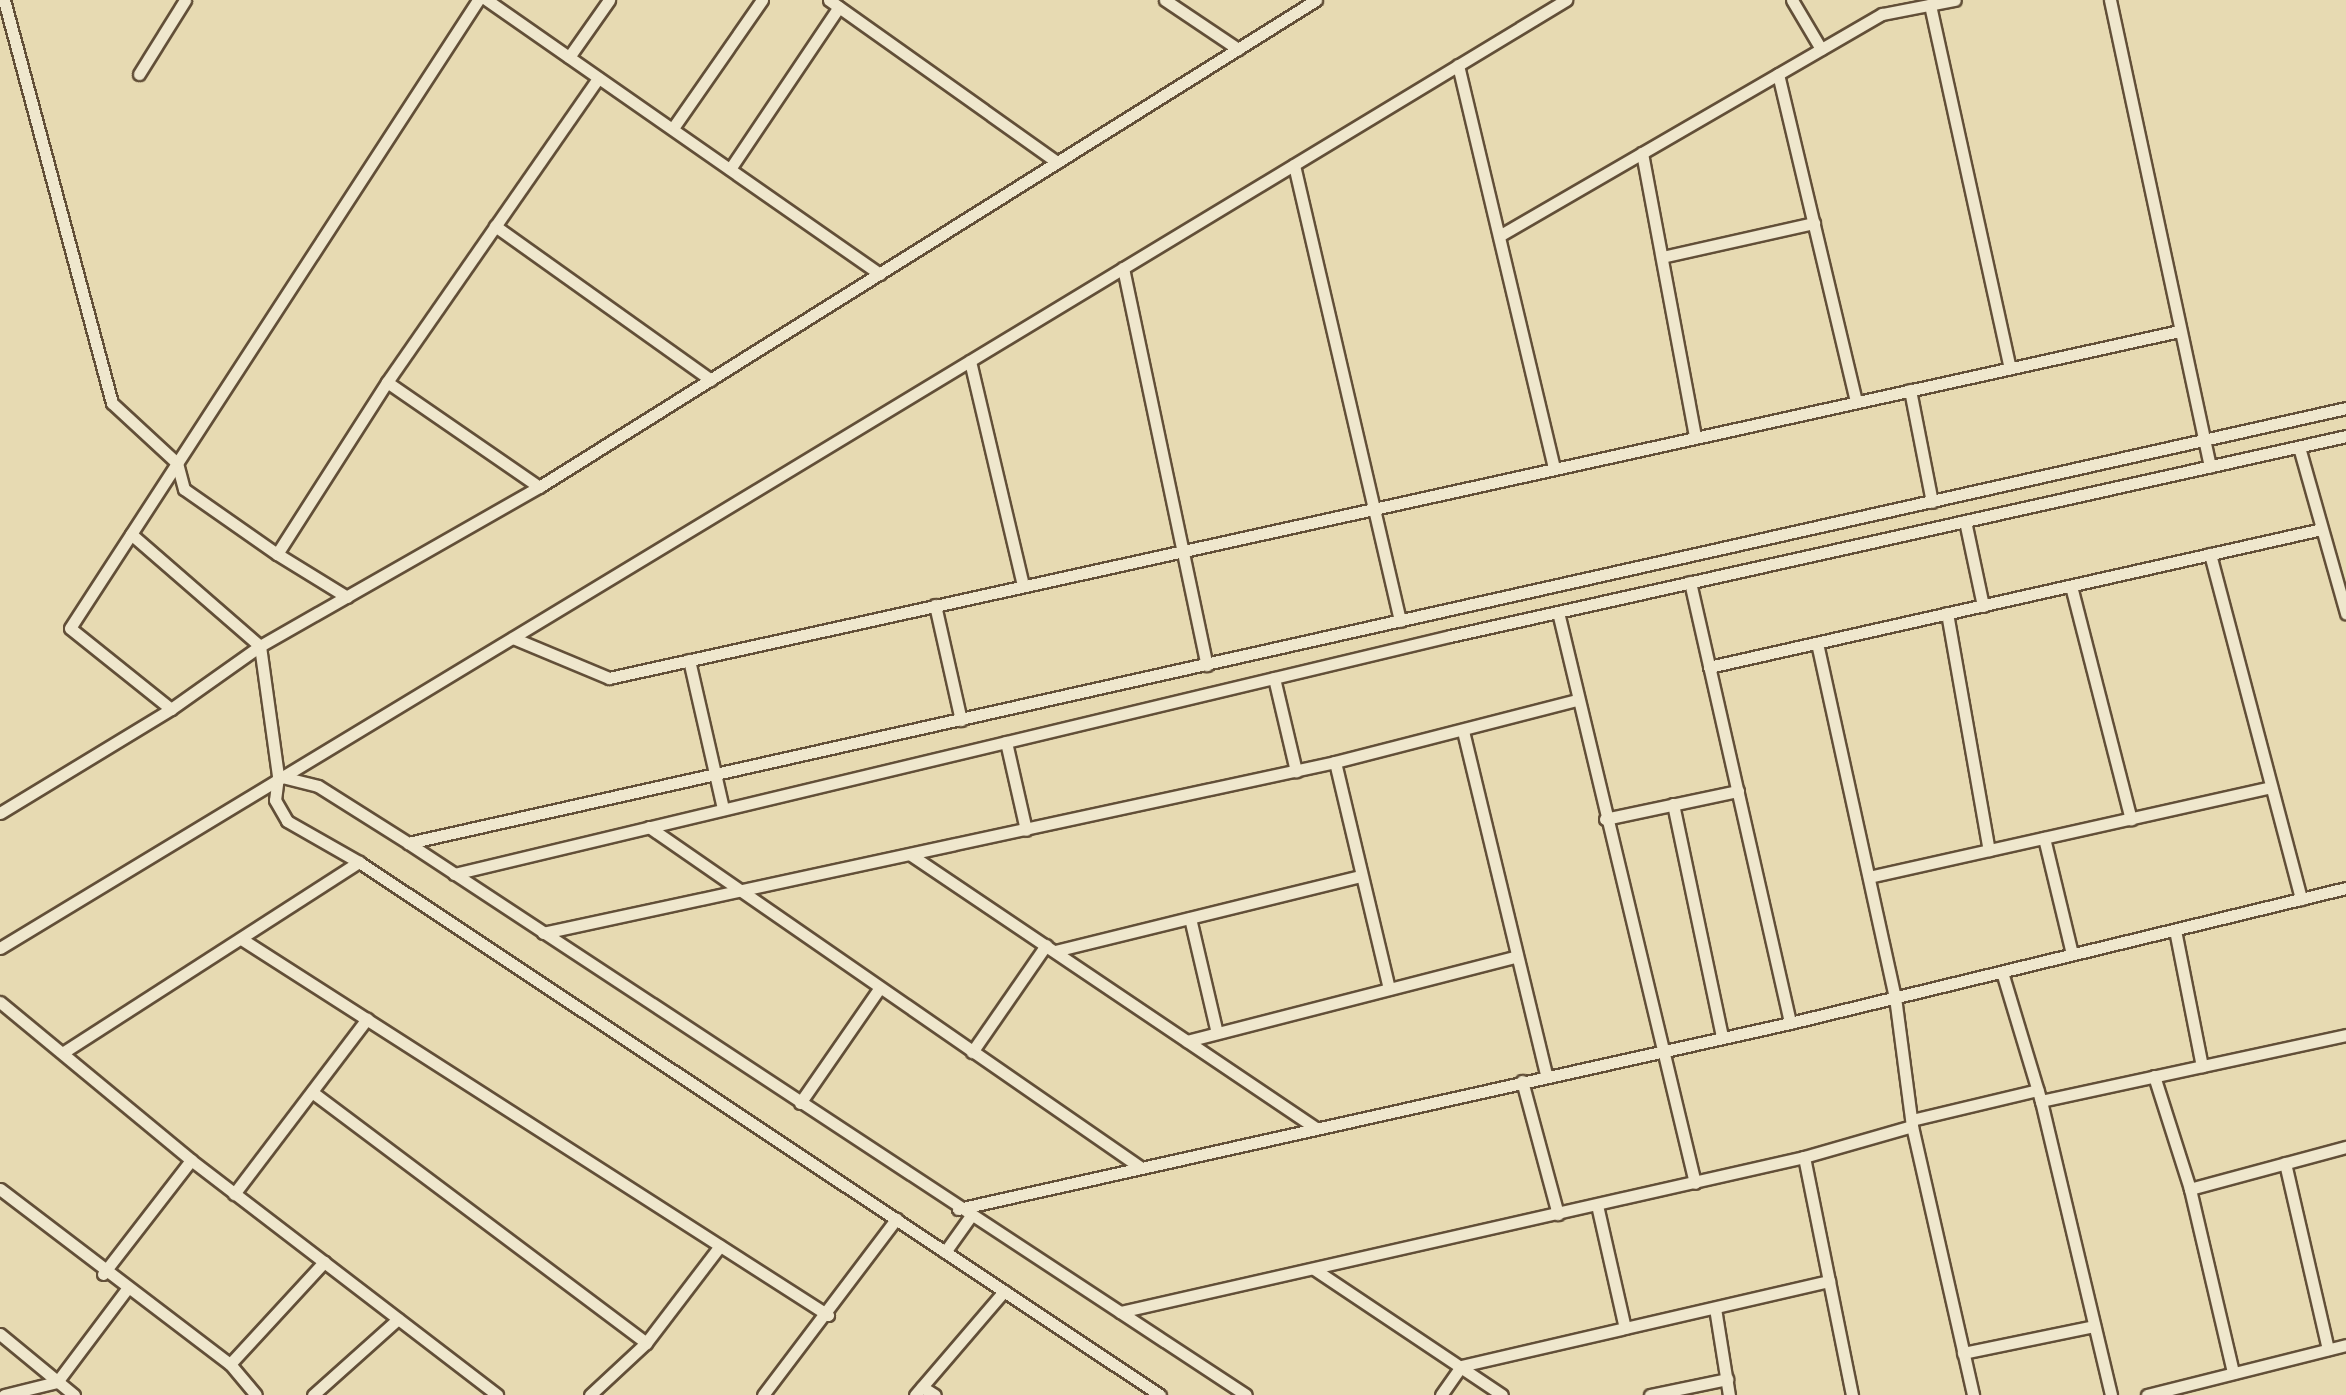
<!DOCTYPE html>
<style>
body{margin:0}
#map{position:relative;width:2346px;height:1395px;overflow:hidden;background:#e7dab2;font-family:"IM FELL DW Pica",serif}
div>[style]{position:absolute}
.roads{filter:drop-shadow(2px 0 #624f38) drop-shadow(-2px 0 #624f38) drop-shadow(0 2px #624f38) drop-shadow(0 -2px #624f38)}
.minor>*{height:11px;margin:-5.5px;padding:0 5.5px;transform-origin:5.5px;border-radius:5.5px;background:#efe7cd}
span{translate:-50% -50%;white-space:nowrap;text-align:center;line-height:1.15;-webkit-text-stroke:10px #efe7cd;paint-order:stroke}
</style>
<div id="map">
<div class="roads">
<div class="minor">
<div style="left:4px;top:0;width:417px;rotate:75deg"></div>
<div style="left:112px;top:403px;width:88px;rotate:42.7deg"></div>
<div style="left:177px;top:463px;width:27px;rotate:75deg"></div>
<div style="left:184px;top:489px;width:113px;rotate:35deg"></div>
<div style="left:487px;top:0;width:479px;rotate:34.9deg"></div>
<div style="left:829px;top:0;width:280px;rotate:35.4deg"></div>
<div style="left:1165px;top:0;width:88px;rotate:33.9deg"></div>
<div style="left:1792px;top:0;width:57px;rotate:59.4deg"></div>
<div style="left:2110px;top:0;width:477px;rotate:77.9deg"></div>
<div style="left:1930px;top:5px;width:372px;rotate:77.6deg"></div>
<div style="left:569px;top:57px;width:70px;rotate:-54.9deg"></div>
<div style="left:1458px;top:65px;width:415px;rotate:76.6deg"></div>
<div style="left:139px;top:74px;width:87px;rotate:-58.1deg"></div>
<div style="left:1778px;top:74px;width:337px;rotate:76.6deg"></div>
<div style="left:673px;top:128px;width:156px;rotate:-55.2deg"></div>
<div style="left:1642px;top:153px;width:289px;rotate:79.4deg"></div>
<div style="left:1294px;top:165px;width:468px;rotate:76.9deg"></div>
<div style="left:730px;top:169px;width:195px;rotate:-56.1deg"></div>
<div style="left:495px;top:226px;width:265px;rotate:35.5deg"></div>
<div style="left:1499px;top:236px;width:443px;rotate:-30.1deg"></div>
<div style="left:1882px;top:14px;width:74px;rotate:-10.9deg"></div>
<div style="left:1662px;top:257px;width:156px;rotate:-12.6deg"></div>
<div style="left:1123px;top:268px;width:406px;rotate:78.1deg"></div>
<div style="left:970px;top:361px;width:231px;rotate:76.7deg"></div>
<div style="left:387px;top:382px;width:185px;rotate:34.6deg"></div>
<div style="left:1910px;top:390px;width:114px;rotate:78.9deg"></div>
<div style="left:2299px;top:447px;width:173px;rotate:74.2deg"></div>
<div style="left:1965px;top:521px;width:87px;rotate:78deg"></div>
<div style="left:131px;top:534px;width:171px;rotate:41deg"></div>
<div style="left:260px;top:646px;width:131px;rotate:82.1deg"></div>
<div style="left:278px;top:776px;width:24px;rotate:97deg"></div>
<div style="left:275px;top:800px;width:24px;rotate:60deg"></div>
<div style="left:287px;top:821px;width:83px;rotate:29.7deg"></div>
<div style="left:359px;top:862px;width:962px;rotate:33.64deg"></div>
<div style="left:2210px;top:554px;width:357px;rotate:75.2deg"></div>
<div style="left:1690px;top:582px;width:452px;rotate:77.2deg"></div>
<div style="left:2071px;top:586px;width:241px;rotate:75.6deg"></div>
<div style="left:347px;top:597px;width:82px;rotate:-148.4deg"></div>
<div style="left:277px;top:554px;width:204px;rotate:-57.4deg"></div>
<div style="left:387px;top:382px;width:370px;rotate:-55.2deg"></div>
<div style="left:935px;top:605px;width:118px;rotate:77.3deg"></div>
<div style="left:1558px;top:612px;width:587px;rotate:76.51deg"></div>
<div style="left:1947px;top:613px;width:241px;rotate:80deg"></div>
<div style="left:513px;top:638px;width:104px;rotate:22.6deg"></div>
<div style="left:609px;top:678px;width:1609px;rotate:-12.46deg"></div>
<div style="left:1817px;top:643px;width:362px;rotate:77.6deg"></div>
<div style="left:1895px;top:997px;width:130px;rotate:82.5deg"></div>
<div style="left:1912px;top:1126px;width:276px;rotate:77.2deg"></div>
<div style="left:689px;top:660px;width:153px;rotate:77.1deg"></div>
<div style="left:1709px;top:667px;width:628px;rotate:-12.69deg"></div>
<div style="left:1274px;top:678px;width:96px;rotate:76.7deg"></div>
<div style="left:171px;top:709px;width:129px;rotate:-141.3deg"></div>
<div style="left:70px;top:628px;width:749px;rotate:-56.99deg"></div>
<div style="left:1463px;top:731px;width:354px;rotate:76.4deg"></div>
<div style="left:1006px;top:742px;width:90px;rotate:77.2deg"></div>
<div style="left:1335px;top:762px;width:233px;rotate:76.6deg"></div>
<div style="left:278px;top:776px;width:41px;rotate:14deg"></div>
<div style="left:318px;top:786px;width:107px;rotate:32.3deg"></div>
<div style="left:408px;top:843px;width:1003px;rotate:33.37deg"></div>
<div style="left:1673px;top:804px;width:238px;rotate:78.1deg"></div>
<div style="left:0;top:813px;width:200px;rotate:-31.3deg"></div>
<div style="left:171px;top:709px;width:109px;rotate:-35.3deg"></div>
<div style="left:260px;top:646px;width:321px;rotate:-29.7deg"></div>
<div style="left:539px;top:487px;width:917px;rotate:-32.08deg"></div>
<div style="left:1605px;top:819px;width:136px;rotate:-11.9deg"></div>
<div style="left:649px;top:827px;width:597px;rotate:34.7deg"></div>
<div style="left:2044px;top:838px;width:119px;rotate:76.4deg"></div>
<div style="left:408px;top:843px;width:1986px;rotate:-12.65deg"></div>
<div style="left:911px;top:855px;width:488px;rotate:34deg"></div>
<div style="left:454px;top:874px;width:1024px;rotate:-13.44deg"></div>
<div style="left:1450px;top:636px;width:918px;rotate:-12.58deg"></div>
<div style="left:1869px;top:877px;width:412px;rotate:-12.6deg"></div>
<div style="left:1190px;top:918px;width:118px;rotate:76.8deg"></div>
<div style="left:2175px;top:930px;width:139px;rotate:78.8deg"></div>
<div style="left:543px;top:933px;width:810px;rotate:-12.18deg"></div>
<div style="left:1335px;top:762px;width:249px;rotate:-14.4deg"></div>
<div style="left:243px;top:940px;width:695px;rotate:32.66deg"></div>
<div style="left:0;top:948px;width:1831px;rotate:-31.19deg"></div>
<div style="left:1055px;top:951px;width:314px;rotate:-13.8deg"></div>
<div style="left:2002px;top:972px;width:135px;rotate:73.2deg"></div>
<div style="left:2041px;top:1101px;width:302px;rotate:76.6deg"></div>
<div style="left:0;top:1002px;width:248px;rotate:39.6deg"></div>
<div style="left:191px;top:1160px;width:386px;rotate:37.5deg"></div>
<div style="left:1187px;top:1041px;width:339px;rotate:-14.4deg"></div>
<div style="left:64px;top:1052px;width:351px;rotate:-32.8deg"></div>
<div style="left:972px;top:1052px;width:130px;rotate:-55.3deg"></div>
<div style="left:2154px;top:1076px;width:119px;rotate:72.3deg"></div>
<div style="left:2190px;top:1189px;width:189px;rotate:76.8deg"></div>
<div style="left:1522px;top:1081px;width:138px;rotate:74.9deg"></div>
<div style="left:312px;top:1092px;width:418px;rotate:36.9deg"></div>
<div style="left:2041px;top:1101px;width:312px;rotate:-12.2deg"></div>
<div style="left:800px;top:1103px;width:139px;rotate:-55.3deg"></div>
<div style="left:1916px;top:1119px;width:125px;rotate:-13.4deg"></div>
<div style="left:1804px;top:1157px;width:243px;rotate:78.6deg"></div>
<div style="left:2285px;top:1163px;width:191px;rotate:77deg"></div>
<div style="left:0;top:1189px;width:289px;rotate:37.3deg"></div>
<div style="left:230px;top:1364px;width:40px;rotate:50deg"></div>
<div style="left:2190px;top:1189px;width:162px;rotate:-15.1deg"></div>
<div style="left:234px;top:1194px;width:220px;rotate:-52.8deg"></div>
<div style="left:1597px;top:1205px;width:126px;rotate:77.2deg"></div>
<div style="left:958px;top:1209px;width:853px;rotate:-12.6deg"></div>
<div style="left:1790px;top:1023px;width:572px;rotate:-13.65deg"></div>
<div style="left:945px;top:1252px;width:43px;rotate:-54.5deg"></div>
<div style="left:1314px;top:1269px;width:226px;rotate:33.8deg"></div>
<div style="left:103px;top:1274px;width:144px;rotate:-52.3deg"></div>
<div style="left:1715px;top:1308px;width:88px;rotate:80.9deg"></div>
<div style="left:1120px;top:1312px;width:701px;rotate:-12.77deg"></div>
<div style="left:1804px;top:1157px;width:112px;rotate:-16deg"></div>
<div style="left:0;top:1334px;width:96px;rotate:39.5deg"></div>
<div style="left:1963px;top:1353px;width:134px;rotate:-11.6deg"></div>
<div style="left:230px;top:1364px;width:139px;rotate:-47.3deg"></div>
<div style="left:922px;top:1387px;width:15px;rotate:32deg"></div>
<div style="left:4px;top:1395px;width:55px;rotate:-13.8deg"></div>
<div style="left:57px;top:1382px;width:115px;rotate:-53.1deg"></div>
<div style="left:313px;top:1395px;width:114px;rotate:-41.8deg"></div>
<div style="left:590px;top:1395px;width:76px;rotate:-42.9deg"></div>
<div style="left:646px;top:1343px;width:122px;rotate:-52.7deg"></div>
<div style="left:763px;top:1395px;width:221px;rotate:-52.9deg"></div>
<div style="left:915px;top:1395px;width:137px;rotate:-49.4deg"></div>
<div style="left:1441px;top:1395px;width:35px;rotate:-55deg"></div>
<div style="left:1461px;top:1366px;width:378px;rotate:-13deg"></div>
<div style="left:1650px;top:1395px;width:79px;rotate:-11.7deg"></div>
<div style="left:2147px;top:1395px;width:205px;rotate:-14.1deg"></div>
</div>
</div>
</div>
